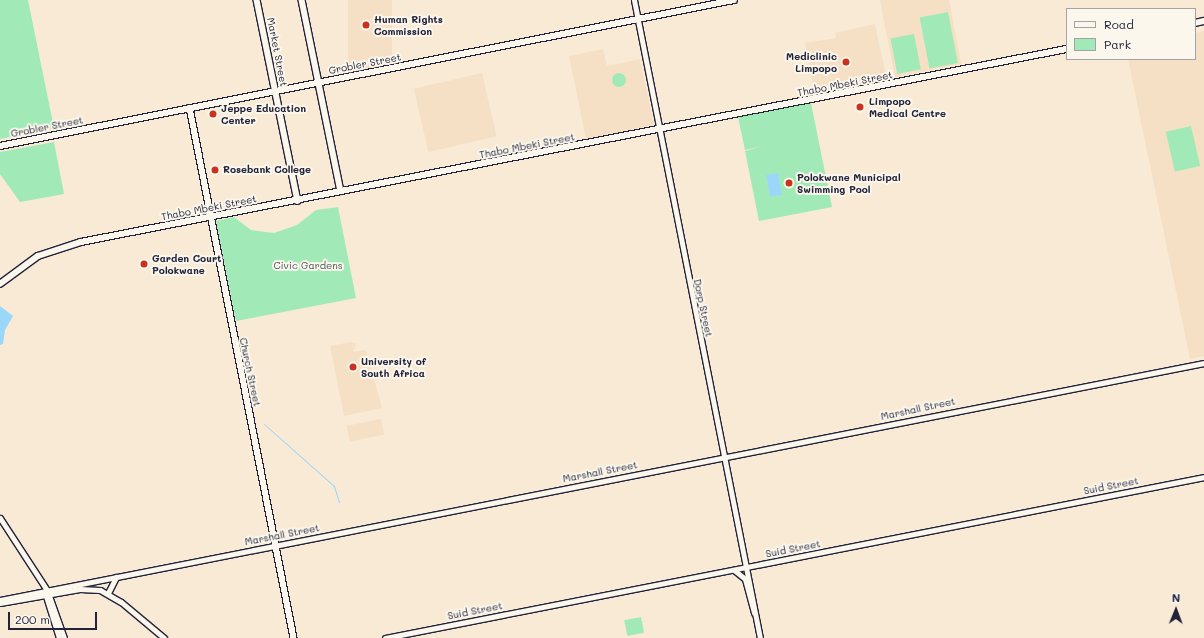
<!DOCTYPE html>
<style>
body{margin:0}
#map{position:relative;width:1204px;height:638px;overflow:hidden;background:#f8ead5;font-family:Mali,sans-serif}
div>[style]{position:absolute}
.built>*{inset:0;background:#f6e0c5;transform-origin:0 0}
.green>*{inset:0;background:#a1eab8;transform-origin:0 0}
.round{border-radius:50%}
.water>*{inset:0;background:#9ad7fb;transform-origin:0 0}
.stream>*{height:1px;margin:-0.5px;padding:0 0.5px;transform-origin:0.5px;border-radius:0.5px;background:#9ad7fb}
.roads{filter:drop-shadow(1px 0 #22223b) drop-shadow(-1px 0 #22223b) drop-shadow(0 1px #22223b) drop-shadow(0 -1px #22223b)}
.secondary>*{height:5px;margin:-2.5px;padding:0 2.5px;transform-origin:2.5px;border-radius:2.5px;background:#fbf7ec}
.primary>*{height:5.5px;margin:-2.75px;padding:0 2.75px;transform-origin:2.75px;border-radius:2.75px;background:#fbf7ec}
.dots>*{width:11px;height:11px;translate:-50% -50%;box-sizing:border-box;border:2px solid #fbf7ec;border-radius:50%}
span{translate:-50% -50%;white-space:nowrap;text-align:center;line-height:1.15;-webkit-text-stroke:4px #fbf7ec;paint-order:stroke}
.poi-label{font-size:10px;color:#22223b;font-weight:700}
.left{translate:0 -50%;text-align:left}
.right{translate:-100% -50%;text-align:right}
.street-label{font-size:10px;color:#22223b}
.park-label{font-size:10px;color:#42545a}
.legend{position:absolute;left:1066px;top:8px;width:130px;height:52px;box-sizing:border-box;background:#fbf7ec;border:1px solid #a4a2a5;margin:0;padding:5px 7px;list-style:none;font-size:12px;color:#22223b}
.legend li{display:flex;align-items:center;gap:8px;height:20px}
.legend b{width:20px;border:1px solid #a4a2a5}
.north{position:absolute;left:1156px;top:590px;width:40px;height:40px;-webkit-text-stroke:3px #fbf7ec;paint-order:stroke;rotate:1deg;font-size:11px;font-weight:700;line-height:16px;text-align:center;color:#22223b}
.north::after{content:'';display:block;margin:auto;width:14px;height:18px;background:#22223b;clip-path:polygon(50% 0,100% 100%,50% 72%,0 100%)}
.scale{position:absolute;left:8px;top:612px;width:89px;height:18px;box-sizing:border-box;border:2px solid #22223b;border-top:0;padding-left:5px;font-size:12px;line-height:14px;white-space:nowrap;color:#22223b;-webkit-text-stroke:3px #fbf7ec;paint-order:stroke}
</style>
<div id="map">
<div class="built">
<div style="left:348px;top:0;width:44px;height:73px"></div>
<div style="clip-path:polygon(880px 0,949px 0,961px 64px,895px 77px)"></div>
<div style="clip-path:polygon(875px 24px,887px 81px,815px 96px,805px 43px,836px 38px,835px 33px)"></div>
<div style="clip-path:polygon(1204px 31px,1204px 356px,1190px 359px,1128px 59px,1195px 59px,1195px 33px)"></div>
<div style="clip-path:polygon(603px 49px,607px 66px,640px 59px,654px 125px,586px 139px,569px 56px)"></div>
<div style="left:482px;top:73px;width:65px;height:70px;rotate:77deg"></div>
<div style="clip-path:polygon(351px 342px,356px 343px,353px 352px,366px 350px,382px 408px,344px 416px,330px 346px)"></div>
<div style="left:381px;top:419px;width:16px;height:35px;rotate:79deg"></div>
</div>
<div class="green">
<div style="clip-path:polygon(0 0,28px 0,54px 128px,0 139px)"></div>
<div style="left:948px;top:12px;width:52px;height:29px;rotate:79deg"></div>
<div style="left:914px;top:34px;width:36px;height:24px;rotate:79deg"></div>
<div class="round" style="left:612px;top:73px;width:14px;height:14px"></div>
<div style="clip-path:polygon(811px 103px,832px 207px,759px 221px,745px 151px,763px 146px,745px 150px,738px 117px)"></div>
<div style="left:1191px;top:126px;width:41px;height:26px;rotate:77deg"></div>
<div style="clip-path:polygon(54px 142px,64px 194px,20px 202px,0 174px,0 152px)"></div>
<div style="clip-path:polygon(338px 207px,356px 298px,236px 321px,216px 221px,234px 217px,251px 230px,274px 233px,297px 225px,316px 210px)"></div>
<div style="left:641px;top:617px;width:16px;height:17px;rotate:79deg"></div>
</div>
<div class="water">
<div style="left:778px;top:173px;width:22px;height:12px;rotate:80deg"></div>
<div style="clip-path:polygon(0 306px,13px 316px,5px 330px,3px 344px,0 345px)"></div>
</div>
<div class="stream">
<div style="left:264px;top:424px;width:94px;rotate:41.5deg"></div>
<div style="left:334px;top:486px;width:17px;rotate:73deg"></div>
</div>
<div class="roads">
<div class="secondary">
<div style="left:634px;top:0;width:650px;rotate:78.83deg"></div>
<div style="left:0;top:518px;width:86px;rotate:56.9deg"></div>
<div style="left:47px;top:590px;width:51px;rotate:70.5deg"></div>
<div style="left:734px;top:570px;width:14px;rotate:39deg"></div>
<div style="left:745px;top:579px;width:35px;rotate:75deg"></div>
<div style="left:45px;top:593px;width:47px;rotate:72.7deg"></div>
<div style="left:108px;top:593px;width:18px;rotate:-63deg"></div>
<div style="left:0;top:600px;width:1227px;rotate:-11.14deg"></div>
<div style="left:0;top:603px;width:81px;rotate:-9.9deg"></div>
<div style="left:80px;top:589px;width:20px;rotate:3deg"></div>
<div style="left:100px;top:590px;width:24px;rotate:30deg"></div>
<div style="left:121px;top:602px;width:56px;rotate:39.9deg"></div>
<div style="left:385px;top:638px;width:835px;rotate:-11.12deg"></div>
</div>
<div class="primary">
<div style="left:257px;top:0;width:205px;rotate:78.5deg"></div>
<div style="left:302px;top:0;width:195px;rotate:78.5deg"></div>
<div style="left:1195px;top:23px;width:9px;rotate:-13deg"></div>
<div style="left:190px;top:108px;width:540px;rotate:78.9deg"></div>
<div style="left:0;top:146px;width:748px;rotate:-11.25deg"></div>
<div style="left:0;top:284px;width:47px;rotate:-36.4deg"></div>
<div style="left:38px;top:256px;width:45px;rotate:-18deg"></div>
<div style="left:81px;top:242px;width:1005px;rotate:-11.08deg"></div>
</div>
</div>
<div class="dots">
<div style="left:366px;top:25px;background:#c8321e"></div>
<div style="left:846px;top:62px;background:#c8321e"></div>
<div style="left:860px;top:107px;background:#c8321e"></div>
<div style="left:213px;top:114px;background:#c8321e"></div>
<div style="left:215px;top:170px;background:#c8321e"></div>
<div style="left:789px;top:183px;background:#c8321e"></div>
<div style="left:144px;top:264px;background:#c8321e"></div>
<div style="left:353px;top:367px;background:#c8321e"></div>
</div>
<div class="poi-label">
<span class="left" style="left:374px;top:25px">Human Rights<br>Commission</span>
<span class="right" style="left:837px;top:62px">Mediclinic<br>Limpopo</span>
<span class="left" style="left:869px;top:107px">Limpopo<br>Medical Centre</span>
<span class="left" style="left:221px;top:114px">Jeppe Education<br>Center</span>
<span class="left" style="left:223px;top:170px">Rosebank College</span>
<span class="left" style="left:797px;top:183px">Polokwane Municipal<br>Swimming Pool</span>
<span class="left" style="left:152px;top:264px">Garden Court<br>Polokwane</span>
<span class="left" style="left:361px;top:367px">University of<br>South Africa</span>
</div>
<div class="street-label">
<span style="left:277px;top:52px;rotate:79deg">Market Street</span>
<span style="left:365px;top:64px;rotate:-11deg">Grobler Street</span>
<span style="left:845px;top:84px;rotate:-11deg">Thabo Mbeki Street</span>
<span style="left:47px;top:127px;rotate:-11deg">Grobler Street</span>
<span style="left:527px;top:146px;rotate:-11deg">Thabo Mbeki Street</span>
<span style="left:209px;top:208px;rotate:-11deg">Thabo Mbeki Street</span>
<span style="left:703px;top:308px;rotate:78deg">Dorp Street</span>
<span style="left:250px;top:372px;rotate:78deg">Church Street</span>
<span style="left:918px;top:409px;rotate:-12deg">Marshall Street</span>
<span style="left:600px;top:472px;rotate:-11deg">Marshall Street</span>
<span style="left:1111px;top:486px;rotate:-11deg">Suid Street</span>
<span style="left:282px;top:535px;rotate:-11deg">Marshall Street</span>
<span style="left:793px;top:549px;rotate:-11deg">Suid Street</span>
<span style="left:475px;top:611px;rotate:-11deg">Suid Street</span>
</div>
<div class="park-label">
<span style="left:308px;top:266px">Civic Gardens</span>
</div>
<ul class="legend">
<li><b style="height:5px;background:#fbf7ec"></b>Road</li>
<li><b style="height:11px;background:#a1eab8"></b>Park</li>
</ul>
<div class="north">N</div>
<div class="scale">200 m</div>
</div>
